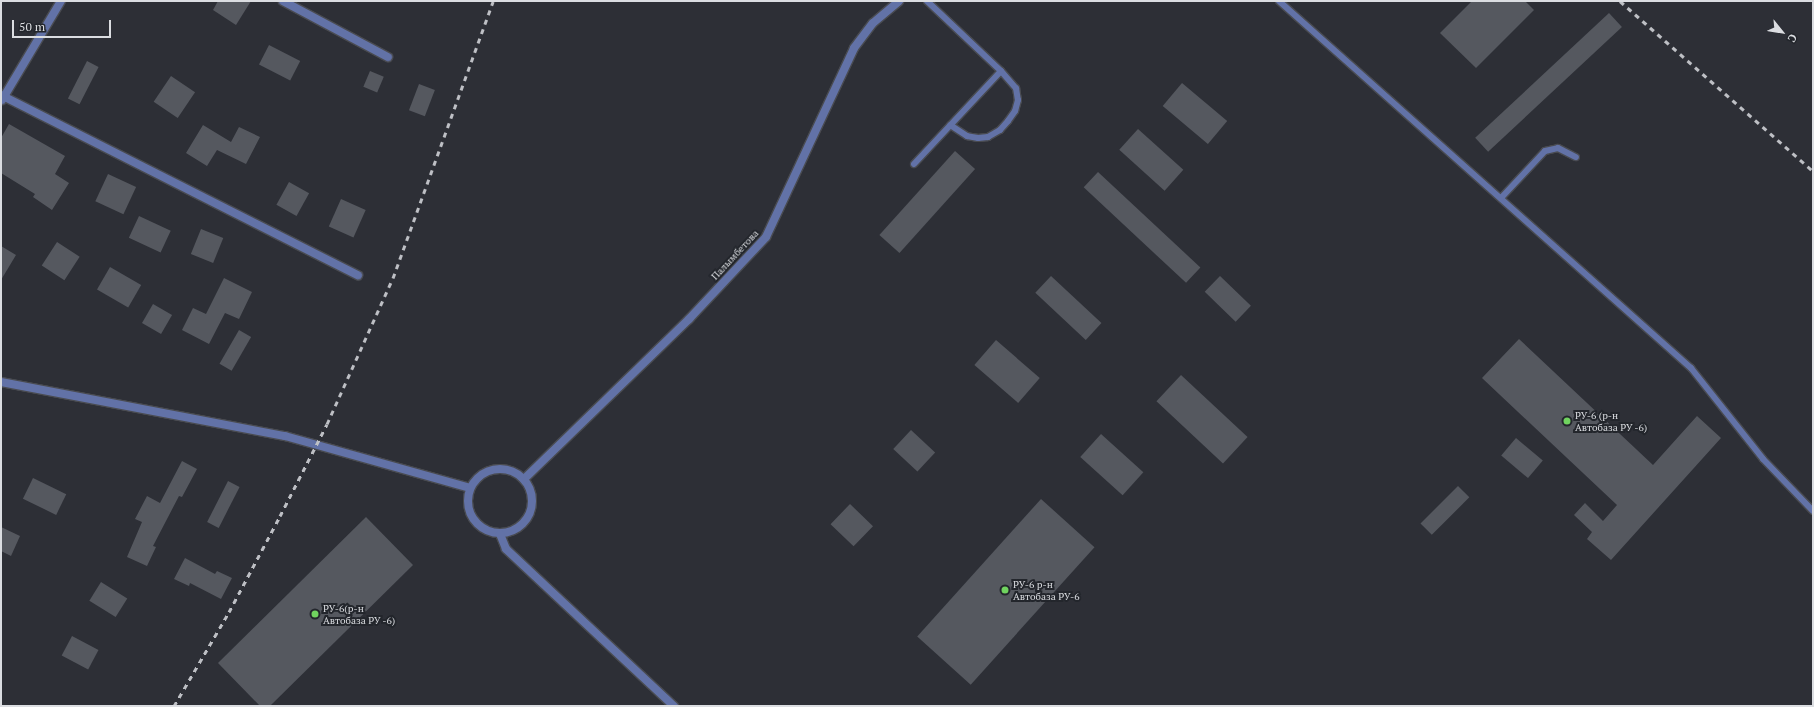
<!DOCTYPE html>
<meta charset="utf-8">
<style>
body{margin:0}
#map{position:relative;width:1814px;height:707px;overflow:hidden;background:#2d2f36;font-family:"PT Serif",serif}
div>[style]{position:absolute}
.building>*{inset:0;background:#55585f;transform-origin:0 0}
.roads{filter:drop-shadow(1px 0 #494b51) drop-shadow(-1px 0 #494b51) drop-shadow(0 1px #494b51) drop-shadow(0 -1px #494b51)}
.lane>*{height:6px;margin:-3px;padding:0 3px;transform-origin:3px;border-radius:3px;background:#6272a7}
.street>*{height:8px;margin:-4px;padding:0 4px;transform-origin:4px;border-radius:4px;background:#6272a7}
.street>.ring{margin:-4px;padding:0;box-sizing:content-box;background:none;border:8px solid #6272a7;border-radius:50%}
.rail>*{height:3px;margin-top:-1.5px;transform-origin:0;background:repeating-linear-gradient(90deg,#bec0c5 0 5px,transparent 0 10px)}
.dots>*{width:11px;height:11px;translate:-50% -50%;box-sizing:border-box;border:2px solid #23262c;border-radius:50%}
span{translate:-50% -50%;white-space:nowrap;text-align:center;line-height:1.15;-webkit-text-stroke:4px #23262c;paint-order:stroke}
.street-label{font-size:10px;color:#dbdde1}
.poi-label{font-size:10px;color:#dbdde1}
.left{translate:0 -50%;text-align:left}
.frame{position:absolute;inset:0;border:2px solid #dbdde1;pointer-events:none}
.north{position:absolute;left:1762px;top:12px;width:40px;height:40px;-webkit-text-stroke:3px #23262c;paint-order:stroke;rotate:120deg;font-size:11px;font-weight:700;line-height:16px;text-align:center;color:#dbdde1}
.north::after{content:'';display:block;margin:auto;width:14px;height:18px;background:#dbdde1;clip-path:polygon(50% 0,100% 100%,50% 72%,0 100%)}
.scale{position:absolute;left:12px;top:20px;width:99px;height:18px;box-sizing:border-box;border:2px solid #dbdde1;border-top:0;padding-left:5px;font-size:12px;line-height:14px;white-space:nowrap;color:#dbdde1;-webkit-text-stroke:3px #23262c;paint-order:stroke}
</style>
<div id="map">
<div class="building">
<div style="clip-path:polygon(218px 1px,251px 1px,236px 25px,213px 10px)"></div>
<div style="clip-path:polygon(1472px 1px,1525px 1px,1534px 10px,1476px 68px,1440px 33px)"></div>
<div style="left:1609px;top:13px;width:19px;height:183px;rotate:47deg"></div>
<div style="left:269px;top:45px;width:35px;height:22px;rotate:27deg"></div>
<div style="left:87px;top:61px;width:13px;height:42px;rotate:27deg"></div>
<div style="left:370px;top:71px;width:15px;height:17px;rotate:23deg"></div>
<div style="left:171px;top:76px;width:29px;height:31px;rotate:34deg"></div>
<div style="left:1182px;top:83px;width:59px;height:30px;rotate:40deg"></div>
<div style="left:419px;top:84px;width:17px;height:28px;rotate:21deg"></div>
<div style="clip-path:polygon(9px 124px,65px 156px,55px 174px,69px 183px,52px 210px,33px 197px,35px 194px,1px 173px,1px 138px)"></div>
<div style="clip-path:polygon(203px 125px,231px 142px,239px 127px,260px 137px,246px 164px,217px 150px,207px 166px,186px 153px)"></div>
<div style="left:1138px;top:129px;width:61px;height:28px;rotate:42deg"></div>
<div style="left:955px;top:151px;width:27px;height:113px;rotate:42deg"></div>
<div style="left:1098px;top:172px;width:140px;height:21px;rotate:43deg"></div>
<div style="left:108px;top:174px;width:31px;height:30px;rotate:25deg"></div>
<div style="left:289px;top:182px;width:23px;height:26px;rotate:29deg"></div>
<div style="left:341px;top:199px;width:27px;height:30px;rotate:24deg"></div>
<div style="left:139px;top:216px;width:35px;height:24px;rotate:25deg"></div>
<div style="left:201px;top:229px;width:24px;height:27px;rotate:22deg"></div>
<div style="left:57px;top:242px;width:27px;height:28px;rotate:33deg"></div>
<div style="clip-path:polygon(1px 246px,16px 255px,1px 280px)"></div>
<div style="left:110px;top:267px;width:36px;height:26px;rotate:30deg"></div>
<div style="left:1051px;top:276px;width:69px;height:23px;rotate:43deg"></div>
<div style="left:1220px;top:276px;width:43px;height:22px;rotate:44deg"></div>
<div style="clip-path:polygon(224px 278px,252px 292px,239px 319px,225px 313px,209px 344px,182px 330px,193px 308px,206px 314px)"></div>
<div style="left:153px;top:304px;width:22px;height:22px;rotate:30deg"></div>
<div style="left:239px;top:330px;width:14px;height:39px;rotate:30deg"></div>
<div style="clip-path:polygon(1519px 339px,1653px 465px,1697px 416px,1721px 438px,1611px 560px,1587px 539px,1592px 532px,1574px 515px,1585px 503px,1603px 521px,1617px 505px,1482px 378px)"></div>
<div style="left:996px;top:340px;width:58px;height:33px;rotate:41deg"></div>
<div style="left:1181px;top:375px;width:91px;height:36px;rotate:43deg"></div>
<div style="left:911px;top:430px;width:33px;height:26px;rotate:43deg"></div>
<div style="left:1101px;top:434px;width:57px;height:31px;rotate:42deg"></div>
<div style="left:1516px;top:438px;width:35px;height:23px;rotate:40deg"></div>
<div style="clip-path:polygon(182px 461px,197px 469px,182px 497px,179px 496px,153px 546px,156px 547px,147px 566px,127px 557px,142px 522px,135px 519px,147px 496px,160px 503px)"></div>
<div style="left:33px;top:478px;width:37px;height:23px;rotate:26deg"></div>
<div style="left:228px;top:481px;width:13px;height:46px;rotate:27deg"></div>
<div style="left:1458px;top:486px;width:16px;height:53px;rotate:45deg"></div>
<div style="left:1041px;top:499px;width:72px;height:185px;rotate:42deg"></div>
<div style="left:850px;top:504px;width:32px;height:28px;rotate:44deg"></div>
<div style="clip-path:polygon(366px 517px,413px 565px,270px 706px,260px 706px,218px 663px)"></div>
<div style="clip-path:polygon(1px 527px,20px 536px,11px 556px,1px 551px)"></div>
<div style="clip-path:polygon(185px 558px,215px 574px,217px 571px,232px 578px,221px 599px,190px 583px,189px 586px,174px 579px)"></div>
<div style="left:101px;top:582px;width:31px;height:22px;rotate:32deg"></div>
<div style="left:72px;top:636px;width:30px;height:22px;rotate:28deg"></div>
</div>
<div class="roads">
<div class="lane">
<div style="left:927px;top:1px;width:102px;rotate:43.4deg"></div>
<div style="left:1001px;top:71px;width:23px;rotate:49deg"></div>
<div style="left:1016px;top:88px;width:12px;rotate:81deg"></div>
<div style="left:1018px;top:100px;width:11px;rotate:105deg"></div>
<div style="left:1015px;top:111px;width:12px;rotate:125deg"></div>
<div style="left:1008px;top:121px;width:12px;rotate:132deg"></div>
<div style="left:1000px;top:130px;width:14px;rotate:150deg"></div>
<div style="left:988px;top:137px;width:10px;rotate:174deg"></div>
<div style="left:978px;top:138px;width:11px;rotate:-170deg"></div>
<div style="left:967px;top:136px;width:20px;rotate:-147deg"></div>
<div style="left:1279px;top:1px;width:552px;rotate:41.69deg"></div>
<div style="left:1691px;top:368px;width:116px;rotate:51.6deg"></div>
<div style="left:1763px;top:459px;width:72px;rotate:46.1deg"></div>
<div style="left:914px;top:164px;width:127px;rotate:-46.9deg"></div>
<div style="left:1501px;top:198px;width:64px;rotate:-46.9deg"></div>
<div style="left:1545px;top:151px;width:13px;rotate:-13deg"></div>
<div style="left:1558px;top:148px;width:20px;rotate:27deg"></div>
</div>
<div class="street">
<div style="left:283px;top:1px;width:119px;rotate:28.1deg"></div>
<div style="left:1px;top:95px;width:400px;rotate:26.8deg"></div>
<div style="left:2px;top:100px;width:115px;rotate:-59.2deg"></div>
<div style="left:1px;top:382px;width:289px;rotate:10.8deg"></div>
<div style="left:285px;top:436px;width:192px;rotate:15.7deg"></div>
<div class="ring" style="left:468px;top:469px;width:56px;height:56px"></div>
<div style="left:524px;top:479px;width:230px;rotate:-44.1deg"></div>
<div style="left:689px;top:319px;width:112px;rotate:-46.8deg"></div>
<div style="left:766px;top:237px;width:208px;rotate:-65deg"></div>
<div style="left:854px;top:48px;width:31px;rotate:-53deg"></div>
<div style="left:873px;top:23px;width:34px;rotate:-40deg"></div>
<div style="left:500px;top:534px;width:16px;rotate:68deg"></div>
<div style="left:506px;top:549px;width:230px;rotate:43.1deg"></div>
</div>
</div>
<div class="rail">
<div style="left:1620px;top:1px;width:257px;rotate:41.4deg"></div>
<div style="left:174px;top:706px;width:109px;rotate:-59.7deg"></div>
<div style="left:229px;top:612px;width:109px;rotate:-62deg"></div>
<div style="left:280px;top:516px;width:103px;rotate:-62.9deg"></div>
<div style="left:327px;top:424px;width:160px;rotate:-65.7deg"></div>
<div style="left:393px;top:278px;width:294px;rotate:-70.1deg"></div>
</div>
<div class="dots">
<div style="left:1567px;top:421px;background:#70d35f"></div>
<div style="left:1005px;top:590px;background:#70d35f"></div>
<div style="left:315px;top:614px;background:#70d35f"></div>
</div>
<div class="street-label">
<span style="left:735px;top:255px;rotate:-47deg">Палымбетова</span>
</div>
<div class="poi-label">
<span class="left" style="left:1575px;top:421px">РУ-6 (р-н<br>Автобаза РУ -6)</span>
<span class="left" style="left:1013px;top:590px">РУ-6 р-н<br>Автобаза РУ-6</span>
<span class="left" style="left:323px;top:614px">РУ-6(р-н<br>Автобаза РУ -6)</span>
</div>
<div class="frame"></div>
<div class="north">С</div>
<div class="scale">50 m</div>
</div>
